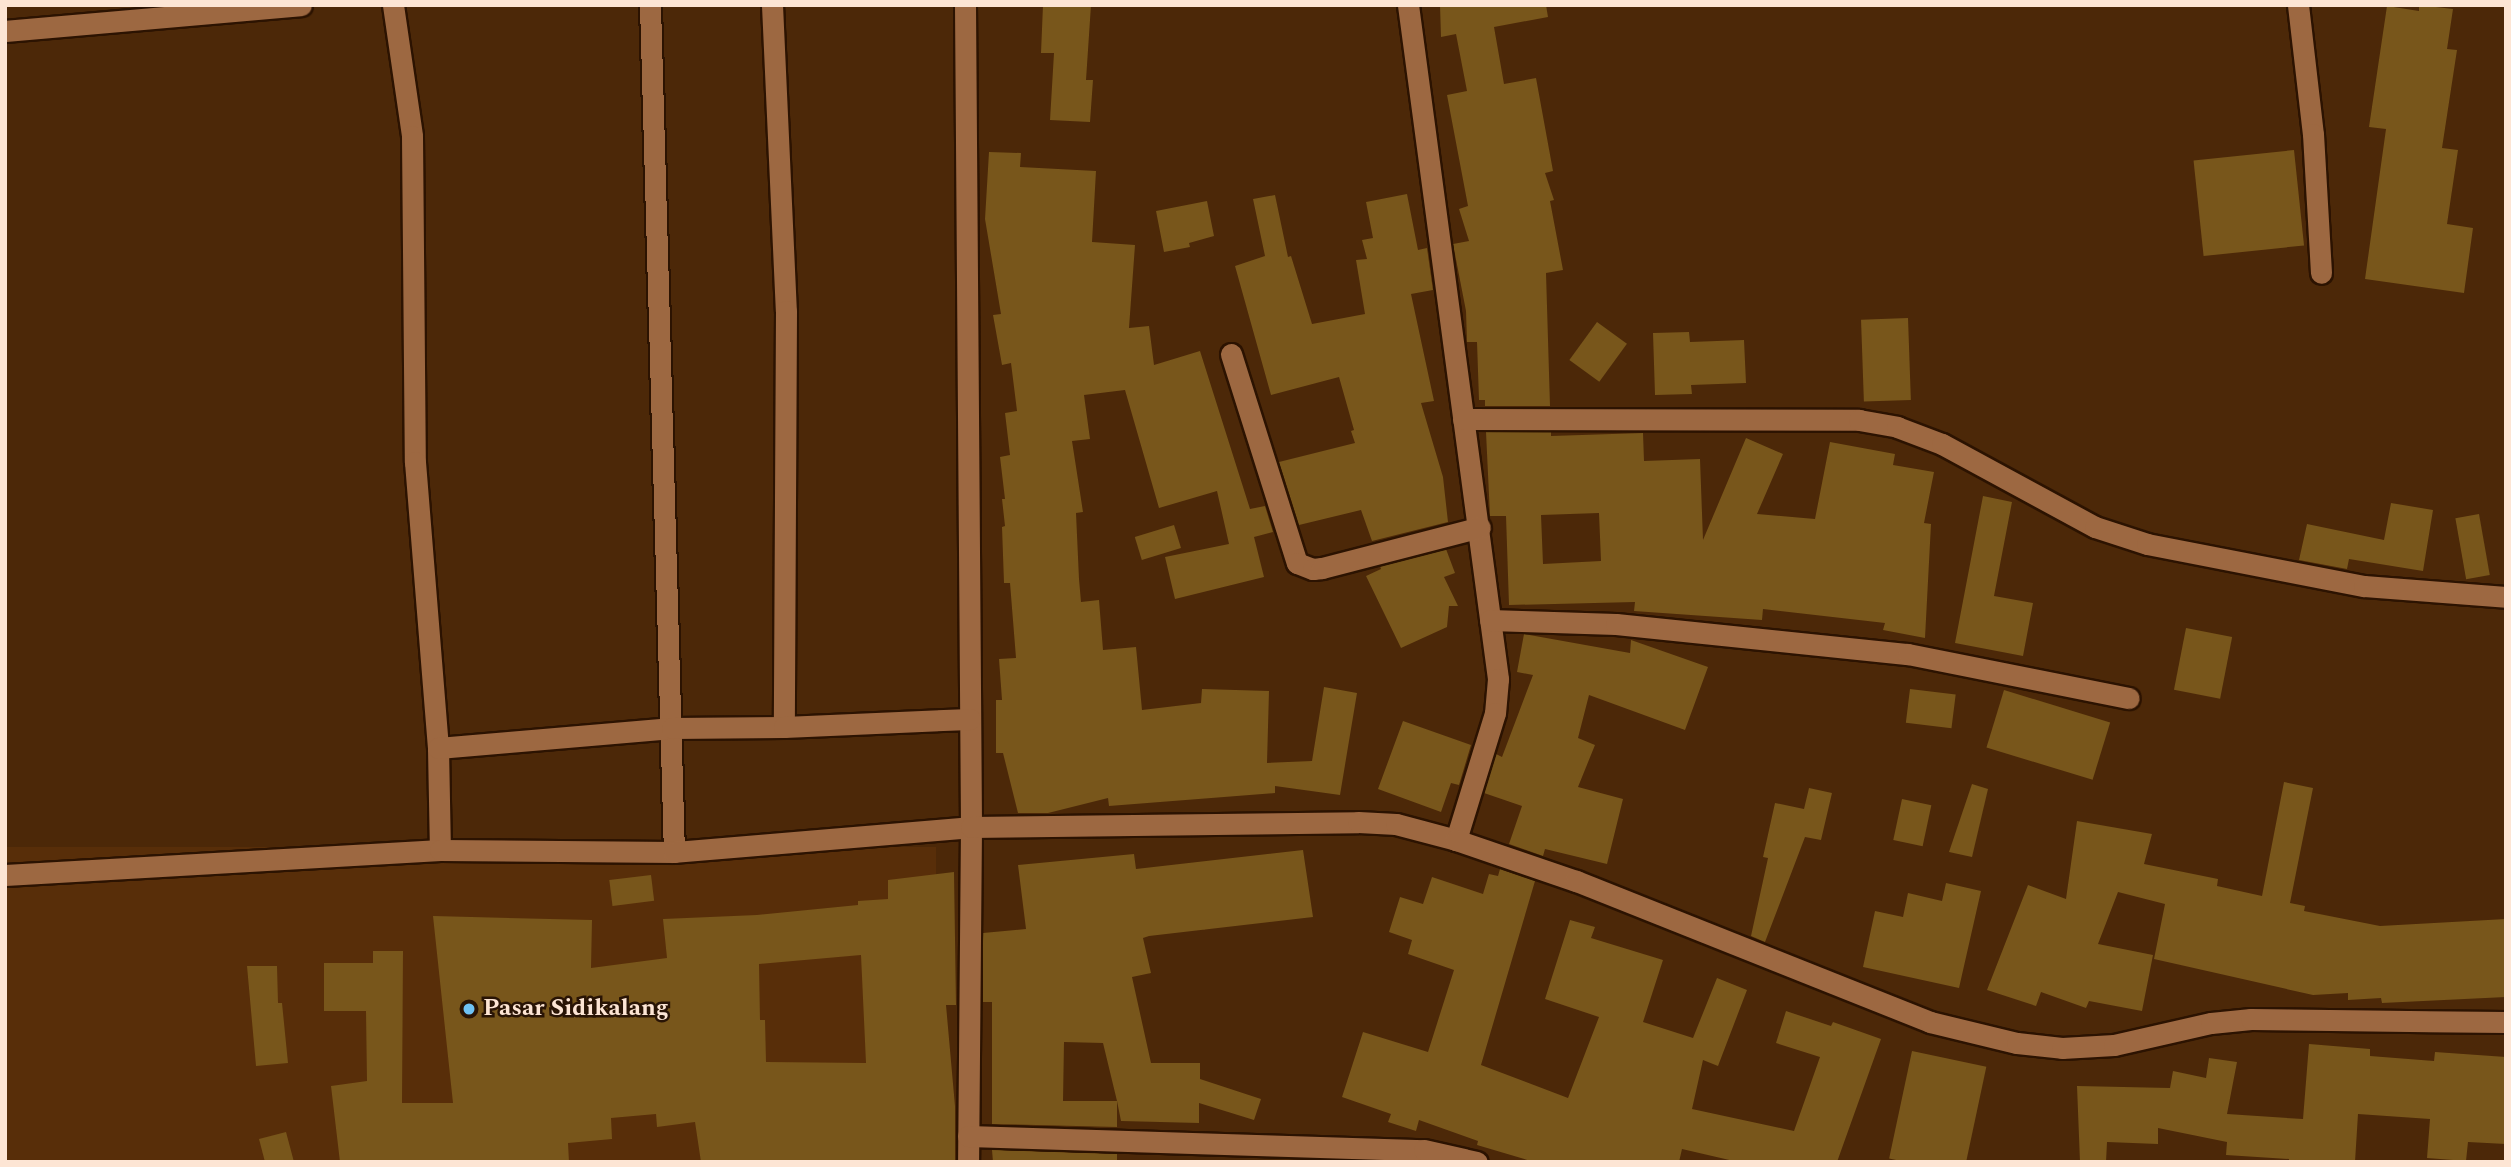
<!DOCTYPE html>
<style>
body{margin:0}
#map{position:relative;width:2511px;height:1167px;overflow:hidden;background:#4c2808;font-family:Spectral,serif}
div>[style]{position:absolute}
.built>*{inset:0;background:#582e09;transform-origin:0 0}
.building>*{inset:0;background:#78561b;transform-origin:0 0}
.roads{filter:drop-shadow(2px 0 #2c1301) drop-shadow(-2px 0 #2c1301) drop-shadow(0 2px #2c1301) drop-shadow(0 -2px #2c1301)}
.minor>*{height:21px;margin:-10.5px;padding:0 10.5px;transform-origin:10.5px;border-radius:10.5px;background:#9d6841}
.dots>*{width:19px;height:19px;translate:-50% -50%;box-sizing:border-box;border:4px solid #291405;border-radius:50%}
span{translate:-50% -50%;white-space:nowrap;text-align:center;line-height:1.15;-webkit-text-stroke:5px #291405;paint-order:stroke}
.poi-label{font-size:24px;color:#fde5d4;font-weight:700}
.left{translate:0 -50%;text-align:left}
.frame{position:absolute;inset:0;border:7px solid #fde5d4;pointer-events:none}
</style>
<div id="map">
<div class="built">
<div style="left:5px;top:847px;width:931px;height:315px"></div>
</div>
<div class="building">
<div style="clip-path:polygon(1043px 5px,1091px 5px,1086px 80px,1093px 80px,1090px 122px,1050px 120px,1054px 53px,1041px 53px)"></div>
<div style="clip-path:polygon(1440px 5px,1546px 5px,1548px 17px,1494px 27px,1504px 84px,1536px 78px,1553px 171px,1545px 173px,1554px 200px,1550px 201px,1563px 270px,1546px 273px,1550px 406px,1485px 406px,1485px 400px,1479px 400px,1477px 342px,1467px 342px,1466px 311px,1453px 244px,1469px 241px,1459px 209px,1468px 206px,1447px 95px,1467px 91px,1456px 34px,1441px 37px)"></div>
<div style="clip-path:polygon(2419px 5px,2453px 9px,2447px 49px,2457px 50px,2442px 148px,2458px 150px,2447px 224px,2473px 228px,2464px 293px,2365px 279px,2386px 129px,2369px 127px,2387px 6px,2419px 11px)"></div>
<div style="left:2294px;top:150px;width:96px;height:101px;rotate:84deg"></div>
<div style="clip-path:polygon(989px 152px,1021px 153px,1020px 167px,1096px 171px,1092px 242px,1135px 245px,1129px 328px,1149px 326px,1154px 365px,1200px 351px,1250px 509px,1265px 506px,1273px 532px,1254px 537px,1264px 577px,1175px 599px,1165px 557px,1229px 544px,1217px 491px,1159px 508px,1125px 390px,1084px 395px,1090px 439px,1072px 441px,1083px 512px,1076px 513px,1079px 579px,1081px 602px,1099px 600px,1103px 650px,1136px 647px,1142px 710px,1201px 703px,1202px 689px,1269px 691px,1267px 763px,1312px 761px,1324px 687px,1357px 693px,1340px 795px,1275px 786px,1275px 793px,1109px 806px,1108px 798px,1048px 813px,1018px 813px,1003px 753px,996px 753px,996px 700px,1002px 700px,999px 659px,1016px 658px,1010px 583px,1004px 583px,1002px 527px,1005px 526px,1002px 499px,1005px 499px,1000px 457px,1010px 455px,1005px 413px,1017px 411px,1011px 363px,1002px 365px,993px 315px,1001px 314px,985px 219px)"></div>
<div style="clip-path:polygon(1407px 194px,1418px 250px,1427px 248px,1433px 290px,1411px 294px,1434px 401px,1421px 403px,1443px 477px,1448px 522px,1372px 541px,1361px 510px,1299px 525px,1279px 462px,1355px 443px,1351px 431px,1354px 430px,1339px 377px,1271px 395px,1235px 266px,1265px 256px,1253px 199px,1275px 195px,1288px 257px,1291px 256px,1312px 324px,1365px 314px,1356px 260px,1367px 259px,1362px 240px,1373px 238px,1366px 202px)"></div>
<div style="clip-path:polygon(1207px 201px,1214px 236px,1189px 243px,1190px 247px,1164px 252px,1156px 211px)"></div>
<div style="left:1908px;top:318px;width:82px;height:47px;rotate:88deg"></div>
<div style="left:1597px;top:322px;width:37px;height:47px;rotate:36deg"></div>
<div style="clip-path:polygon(1689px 332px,1690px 342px,1744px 340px,1746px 383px,1691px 385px,1692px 394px,1655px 395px,1653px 333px)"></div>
<div style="clip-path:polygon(evenodd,1486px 432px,1551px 432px,1551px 436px,1643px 433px,1644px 461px,1700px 459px,1703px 540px,1746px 438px,1783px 454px,1757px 514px,1815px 519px,1830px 442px,1895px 454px,1893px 465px,1934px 472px,1924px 523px,1931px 524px,1925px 638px,1883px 630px,1885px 623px,1763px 609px,1762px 620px,1634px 611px,1635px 602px,1509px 605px,1506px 516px,1490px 516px,1486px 432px,1599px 513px,1601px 561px,1543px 564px,1541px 515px,1599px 513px)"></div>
<div style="clip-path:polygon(1983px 496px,2012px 502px,1994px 596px,2033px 603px,2023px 656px,1955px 643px)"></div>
<div style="clip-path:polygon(2391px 503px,2433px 510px,2423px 571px,2349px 559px,2347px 569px,2299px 560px,2307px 524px,2384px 540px)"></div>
<div style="left:2479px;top:514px;width:62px;height:24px;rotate:80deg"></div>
<div style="left:1174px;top:525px;width:24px;height:41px;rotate:73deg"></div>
<div style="clip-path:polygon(1446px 549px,1455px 573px,1444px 577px,1458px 606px,1449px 606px,1447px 627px,1401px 648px,1366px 576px,1381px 569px,1380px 566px)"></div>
<div style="left:2186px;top:628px;width:47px;height:63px;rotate:11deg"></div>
<div style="clip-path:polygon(1524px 634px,1630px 653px,1631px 640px,1708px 667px,1685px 730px,1589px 695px,1578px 738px,1595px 745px,1578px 787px,1623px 799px,1607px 864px,1545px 849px,1543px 856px,1509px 844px,1522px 806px,1484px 793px,1496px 754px,1502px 757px,1533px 675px,1517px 672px)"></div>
<div style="left:1910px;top:689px;width:46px;height:34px;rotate:7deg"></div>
<div style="left:2004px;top:690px;width:111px;height:60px;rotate:17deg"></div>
<div style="clip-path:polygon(1403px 721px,1471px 745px,1459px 785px,1451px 783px,1441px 812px,1378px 789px)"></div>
<div style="clip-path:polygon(2284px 782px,2313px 788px,2290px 903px,2305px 906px,2304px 911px,2380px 926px,2506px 919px,2506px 997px,2382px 1003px,2381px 998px,2348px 1000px,2348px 993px,2313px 995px,2154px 959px,2165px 904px,2118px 892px,2098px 944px,2153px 955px,2142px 1011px,2089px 1001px,2086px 1008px,2041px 992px,2036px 1006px,1987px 990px,2028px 885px,2066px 899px,2077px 821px,2152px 834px,2144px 864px,2218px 879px,2217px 886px,2262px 896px)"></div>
<div style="clip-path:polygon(1972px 784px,1988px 789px,1972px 857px,1949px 852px)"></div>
<div style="clip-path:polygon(1809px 788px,1832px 793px,1821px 840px,1805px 837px,1765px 942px,1751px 936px,1768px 858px,1763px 857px,1775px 803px,1804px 809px)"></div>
<div style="left:1902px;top:799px;width:30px;height:42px;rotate:12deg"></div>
<div style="clip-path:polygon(evenodd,1303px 850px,1313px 917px,1149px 936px,1143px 938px,1151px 973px,1132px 977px,1151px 1063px,1200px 1063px,1200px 1079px,1261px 1099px,1254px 1120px,1199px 1103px,1199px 1123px,1121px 1121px,1117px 1101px,1117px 1127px,992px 1124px,992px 1002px,983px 1002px,983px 933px,1026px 929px,1018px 865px,1134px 854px,1136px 869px,1303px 850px,1064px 1042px,1103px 1043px,1117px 1101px,1063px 1101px,1064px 1042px)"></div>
<div style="clip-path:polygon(1500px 869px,1535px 881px,1481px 1065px,1568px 1098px,1599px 1017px,1545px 999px,1570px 920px,1595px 927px,1591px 938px,1663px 960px,1643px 1022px,1693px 1038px,1717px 978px,1747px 990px,1718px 1066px,1703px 1060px,1692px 1109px,1794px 1131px,1820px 1057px,1776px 1043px,1786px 1011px,1831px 1026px,1833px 1022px,1881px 1039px,1837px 1162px,1738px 1162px,1682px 1149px,1679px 1162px,1534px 1162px,1477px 1145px,1478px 1141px,1419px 1120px,1416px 1131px,1388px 1122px,1391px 1114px,1342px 1097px,1363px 1032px,1428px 1052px,1454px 970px,1408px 954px,1412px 940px,1389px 932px,1400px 897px,1423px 904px,1432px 877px,1483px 894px,1489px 874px,1498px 876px)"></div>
<div style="clip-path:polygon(evenodd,954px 872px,956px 1005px,946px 1005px,955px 1106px,955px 1161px,701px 1162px,695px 1122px,657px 1127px,656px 1114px,611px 1118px,612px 1139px,568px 1143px,569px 1162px,340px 1162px,331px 1086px,367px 1081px,366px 1011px,324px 1011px,324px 963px,373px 963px,373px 951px,403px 951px,402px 1103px,453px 1103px,433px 916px,592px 920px,591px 968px,667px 958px,663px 919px,757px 915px,858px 905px,858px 901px,888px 899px,888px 880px,954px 872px,861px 955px,866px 1063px,766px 1062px,765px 1020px,760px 1020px,759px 964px,861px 955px)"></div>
<div style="left:651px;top:875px;width:26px;height:42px;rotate:83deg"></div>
<div style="clip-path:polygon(1946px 883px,1981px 891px,1959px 988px,1863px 967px,1875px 911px,1903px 917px,1908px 893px,1942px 901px)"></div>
<div style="clip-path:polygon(247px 966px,277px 966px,278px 1003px,282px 1003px,288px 1063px,256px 1066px)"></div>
<div style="clip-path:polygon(2309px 1044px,2370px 1049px,2370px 1056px,2434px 1061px,2435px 1052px,2506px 1057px,2506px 1144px,2468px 1142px,2466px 1161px,2427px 1158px,2430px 1119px,2358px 1114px,2355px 1162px,2289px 1162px,2289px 1159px,2226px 1155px,2227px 1142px,2158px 1128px,2158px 1144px,2107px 1142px,2106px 1162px,2080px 1162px,2077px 1086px,2170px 1088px,2173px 1071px,2206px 1078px,2209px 1058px,2237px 1062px,2227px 1114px,2303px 1119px)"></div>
<div style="left:1912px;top:1051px;width:76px;height:110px;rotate:12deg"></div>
<div style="clip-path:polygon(286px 1132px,294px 1162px,265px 1162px,259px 1139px)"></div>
<div style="clip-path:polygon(992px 1150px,1117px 1154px,1117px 1162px,993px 1162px)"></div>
</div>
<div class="roads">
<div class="minor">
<div style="left:393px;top:5px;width:132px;rotate:81.7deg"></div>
<div style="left:412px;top:136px;width:326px;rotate:89.5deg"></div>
<div style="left:415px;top:462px;width:287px;rotate:85.4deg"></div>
<div style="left:438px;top:748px;width:102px;rotate:88.9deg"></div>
<div style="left:650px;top:5px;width:847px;rotate:88.38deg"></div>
<div style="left:772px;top:5px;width:306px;rotate:87.4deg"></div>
<div style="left:786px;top:311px;width:416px;rotate:90.3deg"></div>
<div style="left:965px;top:5px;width:822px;rotate:89.58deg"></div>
<div style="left:971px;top:827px;width:335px;rotate:90.5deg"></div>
<div style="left:1408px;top:5px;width:680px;rotate:82.39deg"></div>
<div style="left:1498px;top:679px;width:34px;rotate:95deg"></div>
<div style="left:1495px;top:713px;width:133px;rotate:107.1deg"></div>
<div style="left:2298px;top:5px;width:130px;rotate:83.4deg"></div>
<div style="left:2313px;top:134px;width:139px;rotate:86.7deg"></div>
<div style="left:5px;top:31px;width:297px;rotate:-5deg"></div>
<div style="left:1231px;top:354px;width:219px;rotate:72.5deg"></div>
<div style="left:1297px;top:563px;width:17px;rotate:21deg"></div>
<div style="left:1313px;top:569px;width:9px;rotate:-6deg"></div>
<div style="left:1322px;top:568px;width:163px;rotate:-14.5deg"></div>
<div style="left:1463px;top:419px;width:396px;rotate:0.1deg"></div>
<div style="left:1859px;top:420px;width:39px;rotate:10deg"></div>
<div style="left:1897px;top:427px;width:48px;rotate:20.7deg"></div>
<div style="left:1942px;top:444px;width:174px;rotate:28.5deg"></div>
<div style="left:2095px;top:527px;width:55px;rotate:18.1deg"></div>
<div style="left:2147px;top:544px;width:221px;rotate:11deg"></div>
<div style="left:2364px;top:586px;width:142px;rotate:4.4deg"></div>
<div style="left:1490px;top:620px;width:126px;rotate:1.8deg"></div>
<div style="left:1616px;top:624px;width:294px;rotate:5.9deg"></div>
<div style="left:1908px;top:654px;width:225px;rotate:11.3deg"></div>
<div style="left:438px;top:748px;width:235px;rotate:-4.9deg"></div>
<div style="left:672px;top:728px;width:112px;rotate:-0.5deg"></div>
<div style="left:784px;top:727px;width:186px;rotate:-2.5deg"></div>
<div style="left:5px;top:875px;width:436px;rotate:-3.3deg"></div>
<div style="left:440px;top:850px;width:234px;rotate:0.5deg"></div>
<div style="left:674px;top:852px;width:298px;rotate:-4.8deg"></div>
<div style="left:971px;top:827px;width:387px;rotate:-0.7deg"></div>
<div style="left:1358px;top:822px;width:38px;rotate:3deg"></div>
<div style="left:1396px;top:824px;width:62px;rotate:14.9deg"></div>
<div style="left:1456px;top:840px;width:127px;rotate:18.9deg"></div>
<div style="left:1576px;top:881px;width:381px;rotate:21.7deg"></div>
<div style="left:1930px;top:1022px;width:89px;rotate:13.6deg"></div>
<div style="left:2017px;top:1043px;width:45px;rotate:6.3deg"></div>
<div style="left:2062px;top:1048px;width:52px;rotate:-3.3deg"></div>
<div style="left:2114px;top:1045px;width:99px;rotate:-12.8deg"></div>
<div style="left:2211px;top:1023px;width:40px;rotate:-5.7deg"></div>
<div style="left:2251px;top:1019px;width:255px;rotate:0.7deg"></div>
<div style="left:968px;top:1136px;width:456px;rotate:1.8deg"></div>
<div style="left:1424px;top:1150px;width:54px;rotate:12.8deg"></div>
</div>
</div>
<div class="dots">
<div style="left:469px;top:1009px;background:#6fc2f4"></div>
</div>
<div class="poi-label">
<span class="left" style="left:483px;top:1009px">Pasar Sidikalang</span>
</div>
<div class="frame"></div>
</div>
